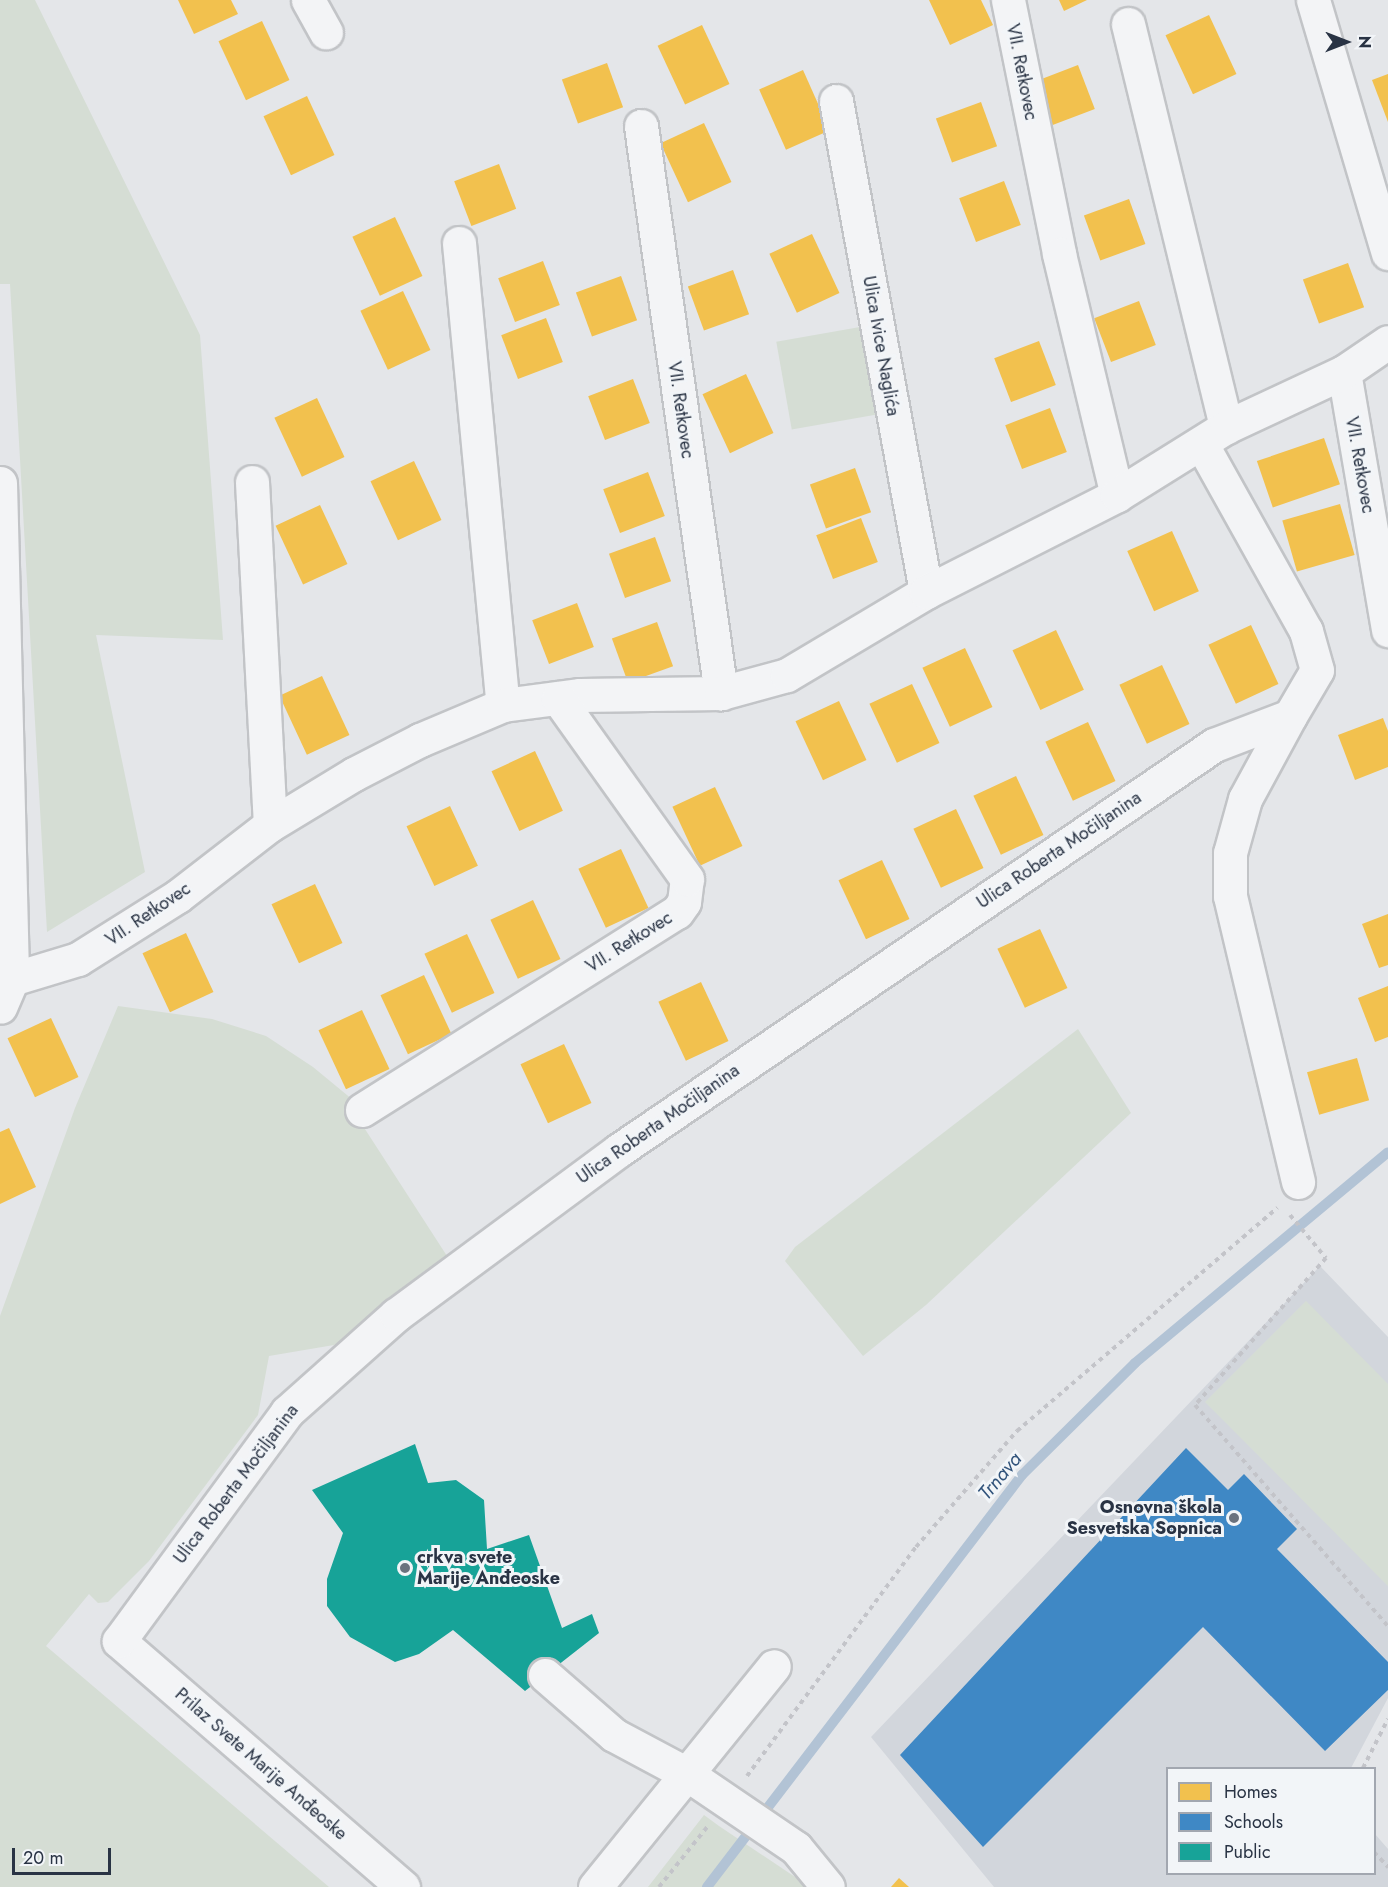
<!DOCTYPE html>
<meta charset="utf-8">
<style>
body{margin:0}
#map{position:relative;width:1388px;height:1887px;overflow:hidden;background:#e4e6e9;font-family:Jost,sans-serif}
div>[style]{position:absolute}
.built>*{inset:0;background:#d2d6dc}
.green>*{inset:0;background:#d5ddd4;transform-origin:0 0}
.homes>*{inset:0;background:#f2c14e;transform-origin:0 0}
.schools>*{inset:0;background:#3f88c5}
.public>*{inset:0;background:#17a398}
.stream>*{height:10px;margin:-5px;padding:0 5px;transform-origin:5px;border-radius:5px;background:#b2c3d5}
.path>*{height:4px;margin-top:-2px;transform-origin:0;background:repeating-linear-gradient(90deg,#c3c4c9 0 4.5px,transparent 0 9px)}
.roads{filter:drop-shadow(2px 0 #c2c4c7) drop-shadow(-2px 0 #c2c4c7) drop-shadow(0 2px #c2c4c7) drop-shadow(0 -2px #c2c4c7)}
.minor>*{height:33px;margin:-16.5px;padding:0 16.5px;transform-origin:16.5px;border-radius:16.5px;background:#f3f4f6}
.dots>*{width:16px;height:16px;translate:-50% -50%;box-sizing:border-box;border:3px solid #f2f5f8;border-radius:50%}
span{translate:-50% -50%;white-space:nowrap;text-align:center;line-height:1.15;-webkit-text-stroke:6px #f2f5f8;paint-order:stroke}
.street-label{font-size:18px;color:#293344}
.poi-label{font-size:18px;color:#293344;font-weight:700}
.right{translate:-100% -50%;text-align:right}
.left{translate:0 -50%;text-align:left}
.water-label{font-size:20px;color:#31537b;font-style:italic}
.legend{position:absolute;left:1166px;top:1767px;width:210px;height:108px;box-sizing:border-box;background:#f2f5f8;border:2px solid #a2a7b0;margin:0;padding:8px 10px;list-style:none;font-size:18px;color:#293344}
.legend li{display:flex;align-items:center;gap:12px;height:30px}
.legend b{width:30px;border:2px solid #a2a7b0}
.north{position:absolute;left:1316px;top:12px;width:60px;height:60px;-webkit-text-stroke:4px #f2f5f8;paint-order:stroke;rotate:90deg;font-size:16px;font-weight:700;line-height:24px;text-align:center;color:#293344}
.north::after{content:'';display:block;margin:auto;width:21px;height:27px;background:#293344;clip-path:polygon(50% 0,100% 100%,50% 72%,0 100%)}
.scale{position:absolute;left:12px;top:1848px;width:99px;height:27px;box-sizing:border-box;border:3px solid #293344;border-top:0;padding-left:8px;font-size:18px;line-height:21px;white-space:nowrap;color:#293344;-webkit-text-stroke:4px #f2f5f8;paint-order:stroke}
</style>
<div id="map">
<div class="built">
<div style="clip-path:polygon(1320px 1266px,1388px 1337px,1388px 1698px,1351px 1768px,1168px 1768px,1168px 1874px,1374px 1874px,1375px 1834px,1388px 1849px,1388px 1887px,994px 1887px,871px 1737px)"></div>
</div>
<div class="green">
<div style="clip-path:polygon(0 0,35px 0,200px 335px,223px 640px,96px 635px,145px 872px,47px 932px,10px 284px,0 284px)"></div>
<div style="left:860px;top:327px;width:89px;height:85px;rotate:80deg"></div>
<div style="clip-path:polygon(118px 1006px,212px 1019px,266px 1036px,313px 1067px,353px 1100px,363px 1126px,447px 1256px,356px 1332px,334px 1345px,269px 1356px,258px 1415px,149px 1561px,108px 1602px,98px 1603px,89px 1594px,46px 1646px,329px 1887px,0 1887px,0 1316px,75px 1108px)"></div>
<div style="clip-path:polygon(1078px 1029px,1131px 1113px,926px 1305px,863px 1356px,785px 1261px,795px 1247px)"></div>
<div style="clip-path:polygon(1306px 1301px,1388px 1384px,1388px 1586px,1205px 1402px)"></div>
<div style="clip-path:polygon(704px 1815px,719px 1826px,810px 1887px,648px 1887px)"></div>
</div>
<div class="homes">
<div style="clip-path:polygon(178px 0,231px 0,238px 14px,194px 34px)"></div>
<div style="clip-path:polygon(929px 0,981px 0,993px 25px,950px 45px)"></div>
<div style="clip-path:polygon(1059px 0,1087px 0,1064px 11px)"></div>
<div style="left:1209px;top:15px;width:65px;height:48px;rotate:65deg"></div>
<div style="left:262px;top:21px;width:65px;height:48px;rotate:65deg"></div>
<div style="left:702px;top:25px;width:65px;height:49px;rotate:65deg"></div>
<div style="left:607px;top:63px;width:47px;height:48px;rotate:70deg"></div>
<div style="left:1078px;top:65px;width:47px;height:48px;rotate:69deg"></div>
<div style="left:803px;top:70px;width:66px;height:48px;rotate:66deg"></div>
<div style="clip-path:polygon(1388px 74px,1388px 122px,1372px 80px)"></div>
<div style="left:307px;top:96px;width:65px;height:48px;rotate:65deg"></div>
<div style="left:981px;top:102px;width:47px;height:48px;rotate:70deg"></div>
<div style="left:704px;top:123px;width:65px;height:48px;rotate:65deg"></div>
<div style="left:499px;top:164px;width:48px;height:48px;rotate:69deg"></div>
<div style="left:1004px;top:181px;width:47px;height:48px;rotate:69deg"></div>
<div style="left:1129px;top:199px;width:48px;height:48px;rotate:70deg"></div>
<div style="left:395px;top:217px;width:65px;height:47px;rotate:65deg"></div>
<div style="left:812px;top:234px;width:65px;height:47px;rotate:65deg"></div>
<div style="left:543px;top:261px;width:47px;height:48px;rotate:69deg"></div>
<div style="left:1348px;top:263px;width:47px;height:48px;rotate:70deg"></div>
<div style="left:733px;top:270px;width:47px;height:48px;rotate:70deg"></div>
<div style="left:621px;top:276px;width:47px;height:48px;rotate:70deg"></div>
<div style="left:403px;top:291px;width:65px;height:47px;rotate:65deg"></div>
<div style="left:1139px;top:301px;width:47px;height:48px;rotate:69deg"></div>
<div style="left:546px;top:318px;width:47px;height:48px;rotate:69deg"></div>
<div style="left:1039px;top:341px;width:47px;height:48px;rotate:69deg"></div>
<div style="left:746px;top:374px;width:65px;height:48px;rotate:65deg"></div>
<div style="left:633px;top:379px;width:47px;height:48px;rotate:69deg"></div>
<div style="left:317px;top:398px;width:65px;height:47px;rotate:65deg"></div>
<div style="left:1050px;top:408px;width:47px;height:48px;rotate:69deg"></div>
<div style="left:1324px;top:438px;width:49px;height:71px;rotate:71deg"></div>
<div style="left:414px;top:461px;width:65px;height:48px;rotate:65deg"></div>
<div style="left:855px;top:468px;width:47px;height:48px;rotate:70deg"></div>
<div style="left:648px;top:472px;width:47px;height:48px;rotate:69deg"></div>
<div style="left:1340px;top:504px;width:53px;height:60px;rotate:74deg"></div>
<div style="left:320px;top:505px;width:65px;height:49px;rotate:65deg"></div>
<div style="left:861px;top:518px;width:47px;height:48px;rotate:69deg"></div>
<div style="left:1172px;top:531px;width:66px;height:49px;rotate:66deg"></div>
<div style="left:655px;top:537px;width:47px;height:49px;rotate:70deg"></div>
<div style="left:577px;top:603px;width:47px;height:48px;rotate:69deg"></div>
<div style="left:657px;top:622px;width:47px;height:48px;rotate:70deg"></div>
<div style="left:1251px;top:625px;width:65px;height:47px;rotate:65deg"></div>
<div style="left:1056px;top:630px;width:66px;height:48px;rotate:65deg"></div>
<div style="left:965px;top:648px;width:65px;height:47px;rotate:65deg"></div>
<div style="left:1162px;top:665px;width:65px;height:47px;rotate:65deg"></div>
<div style="left:322px;top:676px;width:65px;height:47px;rotate:65deg"></div>
<div style="left:912px;top:684px;width:65px;height:47px;rotate:65deg"></div>
<div style="left:839px;top:701px;width:65px;height:48px;rotate:65deg"></div>
<div style="clip-path:polygon(1383px 718px,1388px 731px,1388px 767px,1355px 780px,1338px 735px)"></div>
<div style="left:1088px;top:722px;width:65px;height:47px;rotate:65deg"></div>
<div style="left:535px;top:751px;width:66px;height:48px;rotate:65deg"></div>
<div style="left:1016px;top:776px;width:65px;height:47px;rotate:65deg"></div>
<div style="left:715px;top:787px;width:65px;height:47px;rotate:65deg"></div>
<div style="left:450px;top:806px;width:66px;height:48px;rotate:65deg"></div>
<div style="left:956px;top:809px;width:65px;height:47px;rotate:65deg"></div>
<div style="left:621px;top:849px;width:65px;height:47px;rotate:65deg"></div>
<div style="left:882px;top:860px;width:65px;height:48px;rotate:65deg"></div>
<div style="left:315px;top:884px;width:65px;height:48px;rotate:65deg"></div>
<div style="left:533px;top:900px;width:65px;height:47px;rotate:65deg"></div>
<div style="clip-path:polygon(1388px 914px,1388px 965px,1379px 968px,1362px 924px)"></div>
<div style="left:1040px;top:929px;width:65px;height:47px;rotate:65deg"></div>
<div style="left:186px;top:933px;width:65px;height:48px;rotate:65deg"></div>
<div style="left:467px;top:934px;width:65px;height:47px;rotate:65deg"></div>
<div style="left:424px;top:975px;width:65px;height:48px;rotate:65deg"></div>
<div style="left:701px;top:982px;width:65px;height:47px;rotate:65deg"></div>
<div style="clip-path:polygon(1388px 986px,1388px 1037px,1375px 1042px,1358px 998px)"></div>
<div style="left:362px;top:1010px;width:65px;height:48px;rotate:65deg"></div>
<div style="left:51px;top:1018px;width:65px;height:48px;rotate:65deg"></div>
<div style="left:564px;top:1044px;width:65px;height:48px;rotate:65deg"></div>
<div style="left:1357px;top:1058px;width:44px;height:52px;rotate:74deg"></div>
<div style="clip-path:polygon(9px 1128px,36px 1187px,0 1204px,0 1132px)"></div>
<div style="clip-path:polygon(899px 1878px,909px 1887px,891px 1887px)"></div>
</div>
<div class="schools">
<div style="clip-path:polygon(1186px 1448px,1228px 1490px,1244px 1474px,1297px 1529px,1277px 1549px,1388px 1662px,1388px 1690px,1325px 1751px,1203px 1627px,983px 1847px,900px 1755px)"></div>
</div>
<div class="public">
<div style="clip-path:polygon(415px 1444px,428px 1483px,456px 1480px,484px 1500px,487px 1549px,529px 1535px,562px 1628px,592px 1614px,599px 1633px,525px 1691px,453px 1630px,419px 1654px,395px 1662px,350px 1637px,327px 1606px,327px 1579px,343px 1533px,312px 1490px)"></div>
</div>
<div class="stream">
<div style="left:707px;top:1887px;width:519px;rotate:-52.6deg"></div>
<div style="left:1022px;top:1475px;width:159px;rotate:-44.7deg"></div>
<div style="left:1135px;top:1363px;width:329px;rotate:-39.8deg"></div>
</div>
<div class="path">
<div style="left:1290px;top:1215px;width:56px;rotate:50.1deg"></div>
<div style="left:1326px;top:1258px;width:197px;rotate:131.7deg"></div>
<div style="left:1195px;top:1405px;width:293px;rotate:48.9deg"></div>
<div style="left:1363px;top:1768px;width:55px;rotate:-63deg"></div>
<div style="left:747px;top:1776px;width:285px;rotate:-53.6deg"></div>
<div style="left:916px;top:1547px;width:154px;rotate:-49deg"></div>
<div style="left:1017px;top:1431px;width:343px;rotate:-40.6deg"></div>
<div style="left:1374px;top:1852px;width:21px;rotate:47deg"></div>
<div style="left:659px;top:1887px;width:77px;rotate:-51.3deg"></div>
</div>
<div class="roads">
<div class="minor">
<div style="left:308px;top:0;width:37px;rotate:61deg"></div>
<div style="left:1008px;top:0;width:259px;rotate:78.6deg"></div>
<div style="left:1059px;top:254px;width:248px;rotate:76.5deg"></div>
<div style="left:1313px;top:0;width:264px;rotate:73.5deg"></div>
<div style="left:1128px;top:24px;width:415px;rotate:76.3deg"></div>
<div style="left:836px;top:101px;width:499px;rotate:79.6deg"></div>
<div style="left:641px;top:126px;width:573px;rotate:81.97deg"></div>
<div style="left:459px;top:243px;width:464px;rotate:84.6deg"></div>
<div style="left:1344px;top:372px;width:262px;rotate:80.3deg"></div>
<div style="left:252px;top:482px;width:343px;rotate:87deg"></div>
<div style="left:0;top:483px;width:496px;rotate:88.6deg"></div>
<div style="left:12px;top:979px;width:30px;rotate:113deg"></div>
<div style="left:1290px;top:716px;width:94px;rotate:118.5deg"></div>
<div style="left:1245px;top:799px;width:56px;rotate:105.5deg"></div>
<div style="left:1230px;top:853px;width:43px;rotate:90deg"></div>
<div style="left:1230px;top:896px;width:294px;rotate:76.6deg"></div>
<div style="left:0;top:978px;width:12px;rotate:5deg"></div>
<div style="left:12px;top:979px;width:69px;rotate:-16.9deg"></div>
<div style="left:78px;top:959px;width:118px;rotate:-32.2deg"></div>
<div style="left:178px;top:896px;width:116px;rotate:-37.7deg"></div>
<div style="left:270px;top:825px;width:98px;rotate:-31.3deg"></div>
<div style="left:354px;top:774px;width:74px;rotate:-27.3deg"></div>
<div style="left:420px;top:740px;width:90px;rotate:-22.9deg"></div>
<div style="left:503px;top:705px;width:78px;rotate:-7.4deg"></div>
<div style="left:580px;top:695px;width:141px;rotate:-0.8deg"></div>
<div style="left:721px;top:693px;width:68px;rotate:-15.3deg"></div>
<div style="left:787px;top:675px;width:162px;rotate:-30.8deg"></div>
<div style="left:926px;top:592px;width:214px;rotate:-26.9deg"></div>
<div style="left:1117px;top:495px;width:128px;rotate:-32deg"></div>
<div style="left:1226px;top:427px;width:130px;rotate:-25deg"></div>
<div style="left:1344px;top:372px;width:53px;rotate:-34.3deg"></div>
<div style="left:362px;top:1110px;width:372px;rotate:-32.2deg"></div>
<div style="left:677px;top:912px;width:12px;rotate:-55deg"></div>
<div style="left:684px;top:902px;width:23px;rotate:-83deg"></div>
<div style="left:687px;top:879px;width:222px;rotate:-125.5deg"></div>
<div style="left:545px;top:1675px;width:91px;rotate:41deg"></div>
<div style="left:614px;top:1735px;width:83px;rotate:28.1deg"></div>
<div style="left:687px;top:1774px;width:132px;rotate:34.2deg"></div>
<div style="left:796px;top:1848px;width:50px;rotate:50.6deg"></div>
<div style="left:403px;top:1887px;width:376px;rotate:-139.1deg"></div>
<div style="left:119px;top:1641px;width:284px;rotate:-53.7deg"></div>
<div style="left:287px;top:1412px;width:146px;rotate:-41.7deg"></div>
<div style="left:396px;top:1315px;width:277px;rotate:-36.5deg"></div>
<div style="left:619px;top:1150px;width:720px;rotate:-34.24deg"></div>
<div style="left:1214px;top:745px;width:81px;rotate:-20.9deg"></div>
<div style="left:1290px;top:716px;width:53px;rotate:-59.6deg"></div>
<div style="left:1317px;top:670px;width:41px;rotate:-105.8deg"></div>
<div style="left:1306px;top:631px;width:213px;rotate:-119.2deg"></div>
<div style="left:595px;top:1887px;width:284px;rotate:-51deg"></div>
</div>
</div>
<div class="dots">
<div style="left:1234px;top:1518px;background:#6a727e"></div>
<div style="left:405px;top:1568px;background:#6a727e"></div>
</div>
<div class="street-label">
<span style="left:1022px;top:72px;rotate:79deg">VII. Retkovec</span>
<span style="left:881px;top:346px;rotate:80deg">Ulica Ivice Naglića</span>
<span style="left:681px;top:410px;rotate:82deg">VII. Retkovec</span>
<span style="left:1360px;top:465px;rotate:80deg">VII. Retkovec</span>
<span style="left:1059px;top:850px;rotate:-34deg">Ulica Roberta Močiljanina</span>
<span style="left:148px;top:914px;rotate:-34deg">VII. Retkovec</span>
<span style="left:629px;top:942px;rotate:-32deg">VII. Retkovec</span>
<span style="left:658px;top:1124px;rotate:-35deg">Ulica Roberta Močiljanina</span>
<span style="left:236px;top:1484px;rotate:-53deg">Ulica Roberta Močiljanina</span>
<span style="left:261px;top:1764px;rotate:41deg">Prilaz Svete Marije Anđeoske</span>
</div>
<div class="poi-label">
<span class="right" style="left:1222px;top:1518px">Osnovna škola<br>Sesvetska Sopnica</span>
<span class="left" style="left:417px;top:1568px">crkva svete<br>Marije Anđeoske</span>
</div>
<div class="water-label">
<span style="left:1000px;top:1476px;rotate:-50deg">Trnava</span>
</div>
<ul class="legend">
<li><b style="height:16px;background:#f2c14e"></b>Homes</li>
<li><b style="height:16px;background:#3f88c5"></b>Schools</li>
<li><b style="height:16px;background:#17a398"></b>Public</li>
</ul>
<div class="north">N</div>
<div class="scale">20 m</div>
</div>
